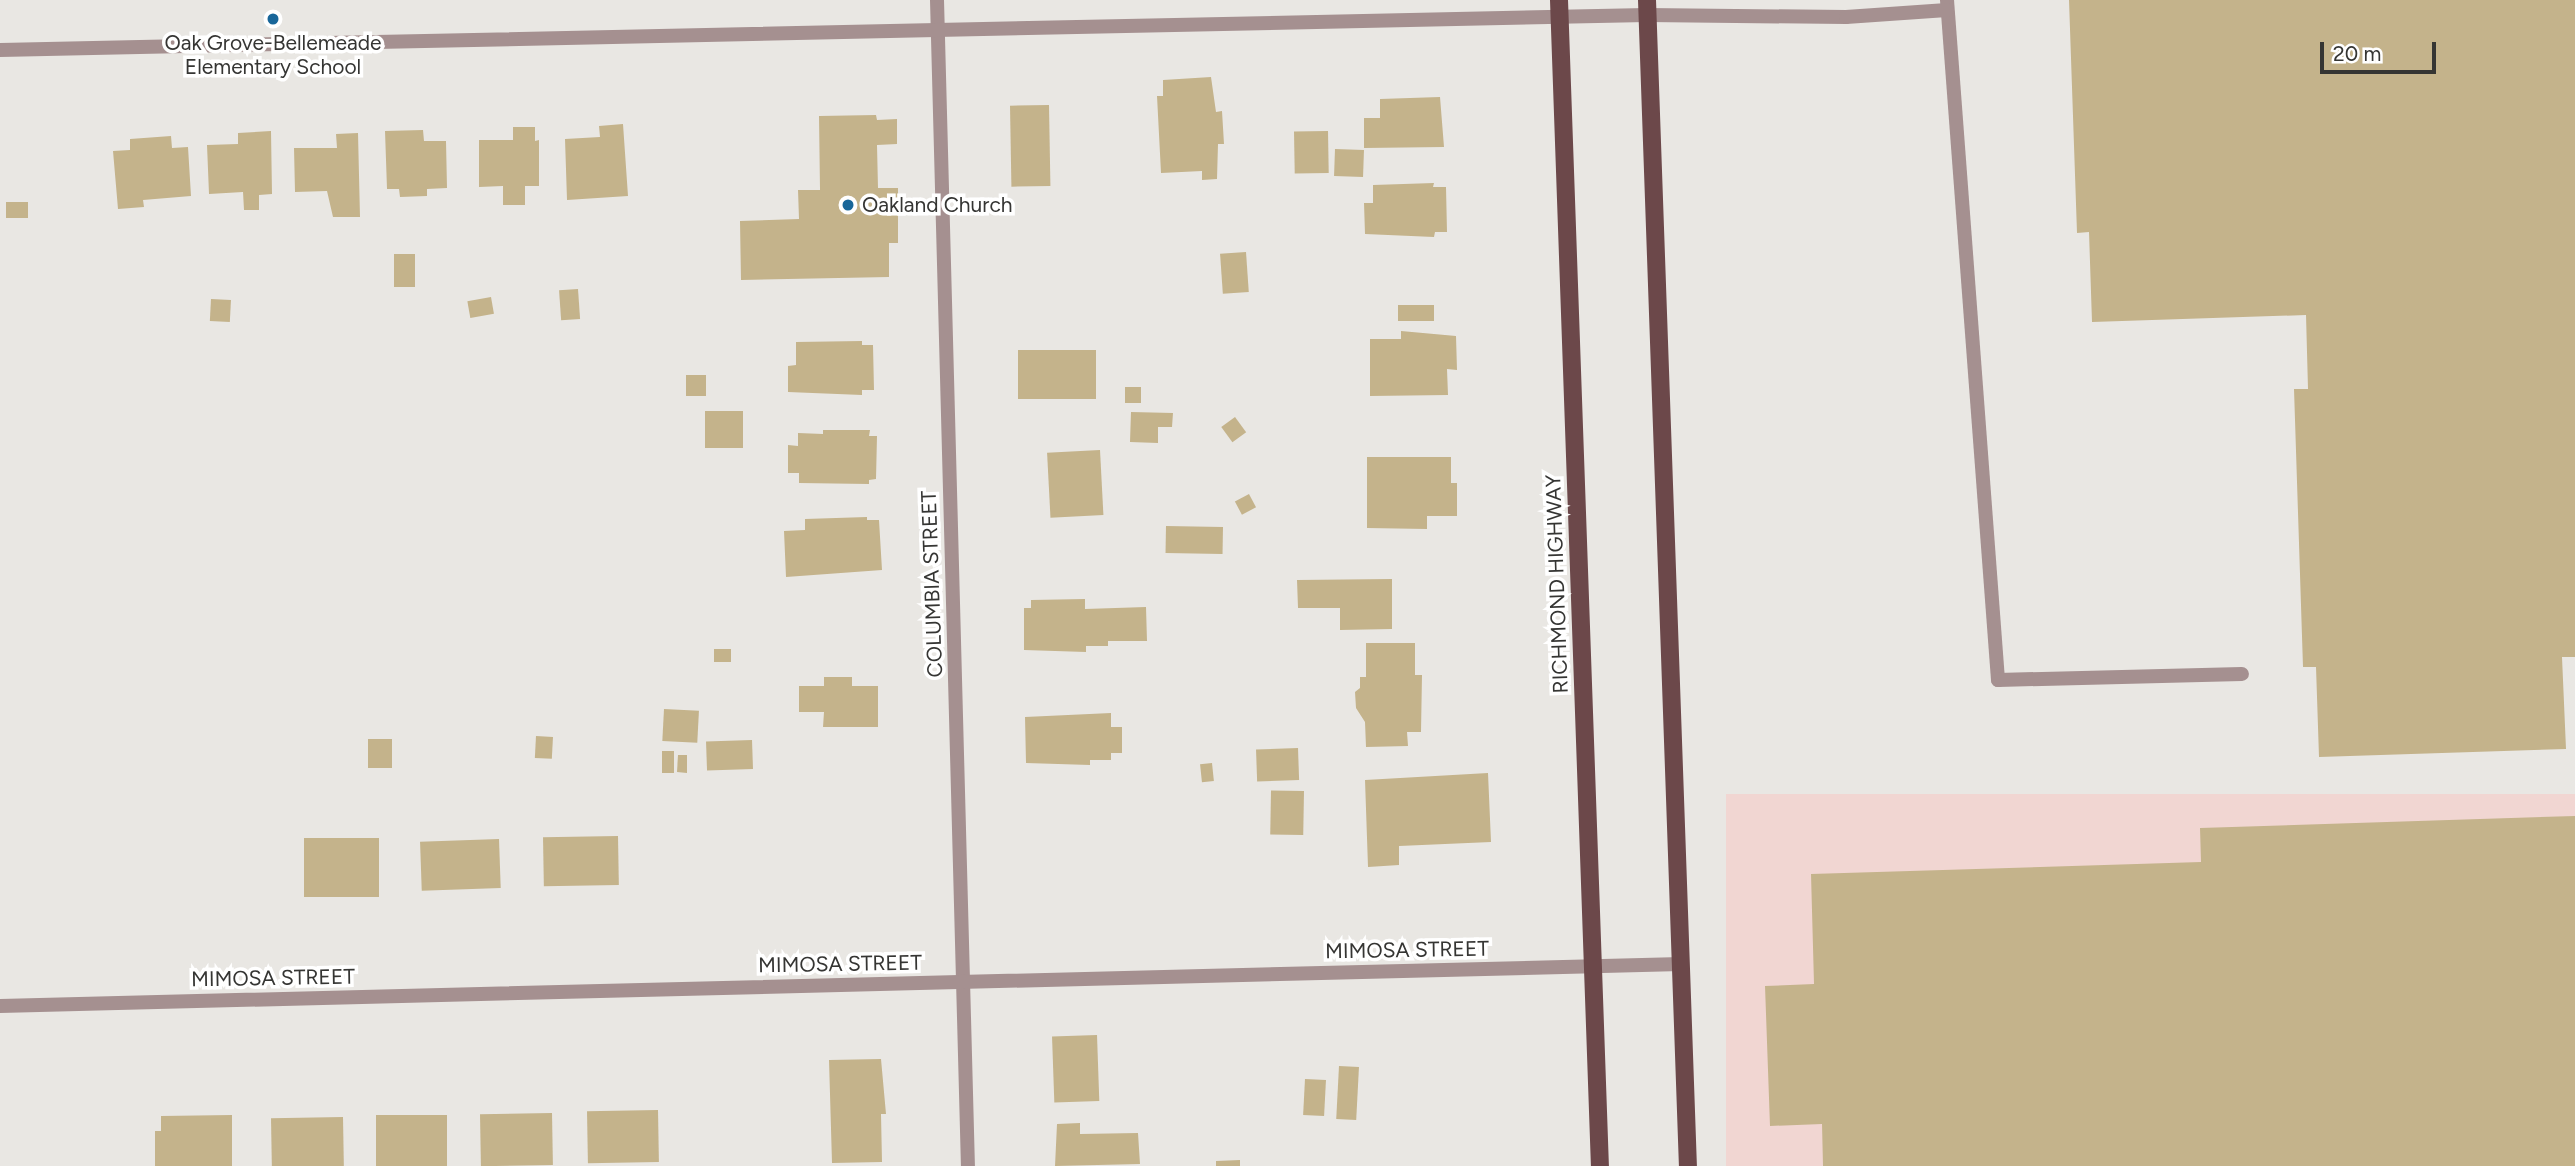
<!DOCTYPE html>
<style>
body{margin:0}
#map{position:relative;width:2575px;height:1166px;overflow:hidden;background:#e9e7e3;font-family:Figtree,sans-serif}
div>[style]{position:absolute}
.industrial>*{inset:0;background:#f1d6d2;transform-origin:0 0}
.building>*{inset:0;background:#c4b38b;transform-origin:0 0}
.service>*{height:14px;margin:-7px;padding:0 7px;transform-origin:7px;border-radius:7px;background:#a59090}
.minor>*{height:14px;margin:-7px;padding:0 7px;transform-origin:7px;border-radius:7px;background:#a59090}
.primary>*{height:18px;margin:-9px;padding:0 9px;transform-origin:9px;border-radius:9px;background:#6c484a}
.dots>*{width:19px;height:19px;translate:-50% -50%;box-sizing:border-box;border:4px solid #fff;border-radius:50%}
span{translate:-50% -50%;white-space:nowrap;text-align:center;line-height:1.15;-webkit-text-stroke:7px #fff;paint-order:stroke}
.poi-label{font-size:21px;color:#353533}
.left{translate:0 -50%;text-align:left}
.street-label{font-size:21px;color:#353533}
.scale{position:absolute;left:2320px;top:42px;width:116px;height:32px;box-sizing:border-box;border:4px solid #353533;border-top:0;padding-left:9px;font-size:21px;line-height:24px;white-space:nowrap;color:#353533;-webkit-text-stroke:5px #fff;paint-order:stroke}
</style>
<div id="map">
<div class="industrial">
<div style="left:2575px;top:794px;width:372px;height:849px;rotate:90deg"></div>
</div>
<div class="building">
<div style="clip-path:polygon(2069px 0,2575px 0,2575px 657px,2562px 657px,2566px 749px,2319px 757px,2316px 667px,2303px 667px,2294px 389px,2308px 389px,2306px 315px,2092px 322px,2089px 232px,2077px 233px)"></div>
<div style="clip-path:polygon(1211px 77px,1216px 112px,1222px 111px,1224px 144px,1218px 144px,1217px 179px,1202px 180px,1202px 171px,1161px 173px,1157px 96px,1163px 96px,1163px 80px)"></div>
<div style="clip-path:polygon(1440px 97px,1444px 147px,1364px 148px,1364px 118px,1380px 118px,1380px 99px)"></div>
<div style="left:1049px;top:105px;width:81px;height:39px;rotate:89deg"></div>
<div style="clip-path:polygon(876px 115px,877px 120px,897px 119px,897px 144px,877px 145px,878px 188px,898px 188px,898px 243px,889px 243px,889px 277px,741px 280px,740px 221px,799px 219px,798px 190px,820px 190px,819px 116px)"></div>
<div style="clip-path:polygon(623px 124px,628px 196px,567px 200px,565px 139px,600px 137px,599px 126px)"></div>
<div style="clip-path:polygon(513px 127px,535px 127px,535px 141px,539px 140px,539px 186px,525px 186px,525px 205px,503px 205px,503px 186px,479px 187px,479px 140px,513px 140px)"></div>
<div style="clip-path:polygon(423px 130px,424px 141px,446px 141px,447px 188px,427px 189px,427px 196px,400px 197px,399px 189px,387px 189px,385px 131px)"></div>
<div style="clip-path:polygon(271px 131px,272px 194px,259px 195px,259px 210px,244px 210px,243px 192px,209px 194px,207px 145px,238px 144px,238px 133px)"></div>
<div style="left:1328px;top:131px;width:42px;height:34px;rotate:89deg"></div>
<div style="clip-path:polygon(358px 133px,360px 217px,333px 217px,327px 191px,295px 192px,294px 148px,337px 148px,336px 134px)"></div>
<div style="clip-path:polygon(171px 136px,172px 148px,188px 147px,191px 196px,143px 200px,144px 207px,118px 209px,113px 151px,130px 150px,130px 139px)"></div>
<div style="left:1335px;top:149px;width:29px;height:27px;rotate:2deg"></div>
<div style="clip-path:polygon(1434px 183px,1433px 187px,1446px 187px,1447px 232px,1435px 232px,1434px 237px,1365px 234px,1364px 203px,1373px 203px,1373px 185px)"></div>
<div style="left:6px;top:202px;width:22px;height:16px"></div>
<div style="left:1246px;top:252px;width:40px;height:26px;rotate:86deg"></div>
<div style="left:394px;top:254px;width:21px;height:33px"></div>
<div style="left:578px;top:289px;width:30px;height:19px;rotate:86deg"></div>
<div style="left:491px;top:297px;width:17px;height:24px;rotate:80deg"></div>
<div style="left:211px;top:299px;width:20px;height:22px;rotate:3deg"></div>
<div style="left:1398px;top:305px;width:36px;height:16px"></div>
<div style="clip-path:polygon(1401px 331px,1456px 336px,1457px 370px,1447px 369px,1448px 395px,1370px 396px,1370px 339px,1401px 339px)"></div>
<div style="clip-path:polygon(862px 341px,862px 345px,873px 345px,874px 390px,862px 390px,862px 395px,788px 392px,788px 366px,796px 365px,796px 342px)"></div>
<div style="left:1018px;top:350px;width:78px;height:49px"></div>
<div style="left:686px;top:375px;width:20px;height:21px"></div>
<div style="left:1125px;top:387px;width:16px;height:16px"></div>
<div style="left:705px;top:411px;width:38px;height:37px"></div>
<div style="clip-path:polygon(1131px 412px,1173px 413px,1172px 427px,1158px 427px,1158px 443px,1130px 442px)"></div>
<div style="left:1235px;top:417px;width:19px;height:17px;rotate:54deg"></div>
<div style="clip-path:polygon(823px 430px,870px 430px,869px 436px,877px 436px,876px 479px,869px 480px,869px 484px,799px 483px,799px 473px,788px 473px,788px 445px,798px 446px,798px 433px,823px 434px)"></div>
<div style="left:1100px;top:450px;width:65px;height:53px;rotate:87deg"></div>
<div style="clip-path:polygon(1367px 457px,1451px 457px,1451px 483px,1457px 483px,1457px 516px,1427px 516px,1427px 529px,1367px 528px)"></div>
<div style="left:1249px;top:494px;width:15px;height:16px;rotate:62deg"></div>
<div style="clip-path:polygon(867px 517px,867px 520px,879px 520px,882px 570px,786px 577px,784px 531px,805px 530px,805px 519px)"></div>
<div style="left:1166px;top:526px;width:57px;height:27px;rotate:1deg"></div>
<div style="clip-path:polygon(1392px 579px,1392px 629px,1340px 630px,1340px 608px,1298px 608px,1297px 580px)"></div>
<div style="clip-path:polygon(1085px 599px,1085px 609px,1146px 607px,1147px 641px,1108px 641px,1108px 646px,1086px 646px,1086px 652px,1024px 650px,1024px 608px,1031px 608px,1031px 600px)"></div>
<div style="clip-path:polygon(1366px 643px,1415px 643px,1415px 675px,1422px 675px,1421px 732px,1407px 732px,1408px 746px,1366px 747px,1365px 722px,1356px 708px,1355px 692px,1360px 688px,1360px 677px,1366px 677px)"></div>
<div style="left:714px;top:649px;width:17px;height:13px"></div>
<div style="clip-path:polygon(824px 677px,852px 677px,852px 686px,878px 686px,878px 727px,823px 727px,824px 712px,799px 712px,799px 686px,824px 686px)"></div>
<div style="left:664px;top:709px;width:35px;height:32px;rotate:3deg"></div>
<div style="clip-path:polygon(1111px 713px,1111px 727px,1122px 727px,1122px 753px,1111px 753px,1111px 760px,1090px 760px,1090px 765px,1026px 763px,1025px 717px)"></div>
<div style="left:536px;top:736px;width:17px;height:22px;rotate:3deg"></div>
<div style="left:368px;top:739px;width:24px;height:29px"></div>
<div style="left:752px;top:740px;width:29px;height:46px;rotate:88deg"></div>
<div style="left:1298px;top:748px;width:32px;height:42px;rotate:88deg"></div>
<div style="left:662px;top:751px;width:12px;height:22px"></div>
<div style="clip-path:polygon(678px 755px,687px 755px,687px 773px,677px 772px)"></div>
<div style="left:1212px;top:763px;width:18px;height:12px;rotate:84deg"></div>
<div style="clip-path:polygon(1488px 773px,1491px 842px,1399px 846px,1399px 865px,1368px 867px,1365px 780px)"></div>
<div style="left:1304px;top:791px;width:44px;height:33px;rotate:91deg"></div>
<div style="clip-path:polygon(2575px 816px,2575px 1166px,1823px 1166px,1822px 1124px,1770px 1126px,1765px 986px,1814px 984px,1811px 874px,2201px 862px,2200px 828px)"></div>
<div style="left:618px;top:836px;width:49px;height:75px;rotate:89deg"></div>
<div style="left:304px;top:838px;width:75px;height:59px"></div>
<div style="left:499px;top:839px;width:49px;height:79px;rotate:88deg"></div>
<div style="left:1097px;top:1035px;width:66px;height:45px;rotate:88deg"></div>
<div style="clip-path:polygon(881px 1059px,886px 1114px,881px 1114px,882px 1162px,832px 1163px,829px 1060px)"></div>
<div style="left:1339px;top:1066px;width:20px;height:53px;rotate:3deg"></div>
<div style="left:1305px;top:1079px;width:21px;height:36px;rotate:3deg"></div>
<div style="left:658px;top:1110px;width:52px;height:71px;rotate:89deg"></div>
<div style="left:552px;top:1113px;width:52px;height:72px;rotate:89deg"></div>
<div style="clip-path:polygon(232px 1115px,232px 1166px,155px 1166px,155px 1131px,161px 1131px,161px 1116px)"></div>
<div style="left:447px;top:1115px;width:51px;height:71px;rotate:90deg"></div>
<div style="left:343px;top:1117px;width:49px;height:72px;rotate:89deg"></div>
<div style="clip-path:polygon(1080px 1123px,1080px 1134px,1138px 1133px,1140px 1164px,1055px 1166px,1057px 1124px)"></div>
<div style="clip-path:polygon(1240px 1160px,1240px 1166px,1216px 1166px,1216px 1161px)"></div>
</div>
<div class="service">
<div style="left:1947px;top:0;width:682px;rotate:85.71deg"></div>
<div style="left:1998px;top:680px;width:244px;rotate:-1.4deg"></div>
<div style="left:1647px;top:15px;width:199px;rotate:0.6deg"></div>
<div style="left:1846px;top:17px;width:101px;rotate:-4deg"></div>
</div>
<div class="minor">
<div style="left:937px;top:0;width:1166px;rotate:88.48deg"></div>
<div style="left:0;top:50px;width:1647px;rotate:-1.22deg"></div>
<div style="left:0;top:1006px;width:1682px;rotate:-1.43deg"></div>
</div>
<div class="primary">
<div style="left:1559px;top:0;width:1167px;rotate:87.99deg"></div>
<div style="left:1647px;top:0;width:1167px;rotate:87.99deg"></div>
</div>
<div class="dots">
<div style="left:273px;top:19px;background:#186699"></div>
<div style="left:848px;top:205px;background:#186699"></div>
</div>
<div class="poi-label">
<span style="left:273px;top:55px">Oak Grove-Bellemeade<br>Elementary School</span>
<span class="left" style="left:862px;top:205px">Oakland Church</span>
</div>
<div class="street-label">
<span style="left:932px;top:584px;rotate:-92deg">COLUMBIA STREET</span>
<span style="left:1557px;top:584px;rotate:-92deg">RICHMOND HIGHWAY</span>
<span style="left:1407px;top:950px;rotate:-1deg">MIMOSA STREET</span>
<span style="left:840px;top:964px;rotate:-1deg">MIMOSA STREET</span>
<span style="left:273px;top:978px;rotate:-1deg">MIMOSA STREET</span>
</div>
<div class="scale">20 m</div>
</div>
